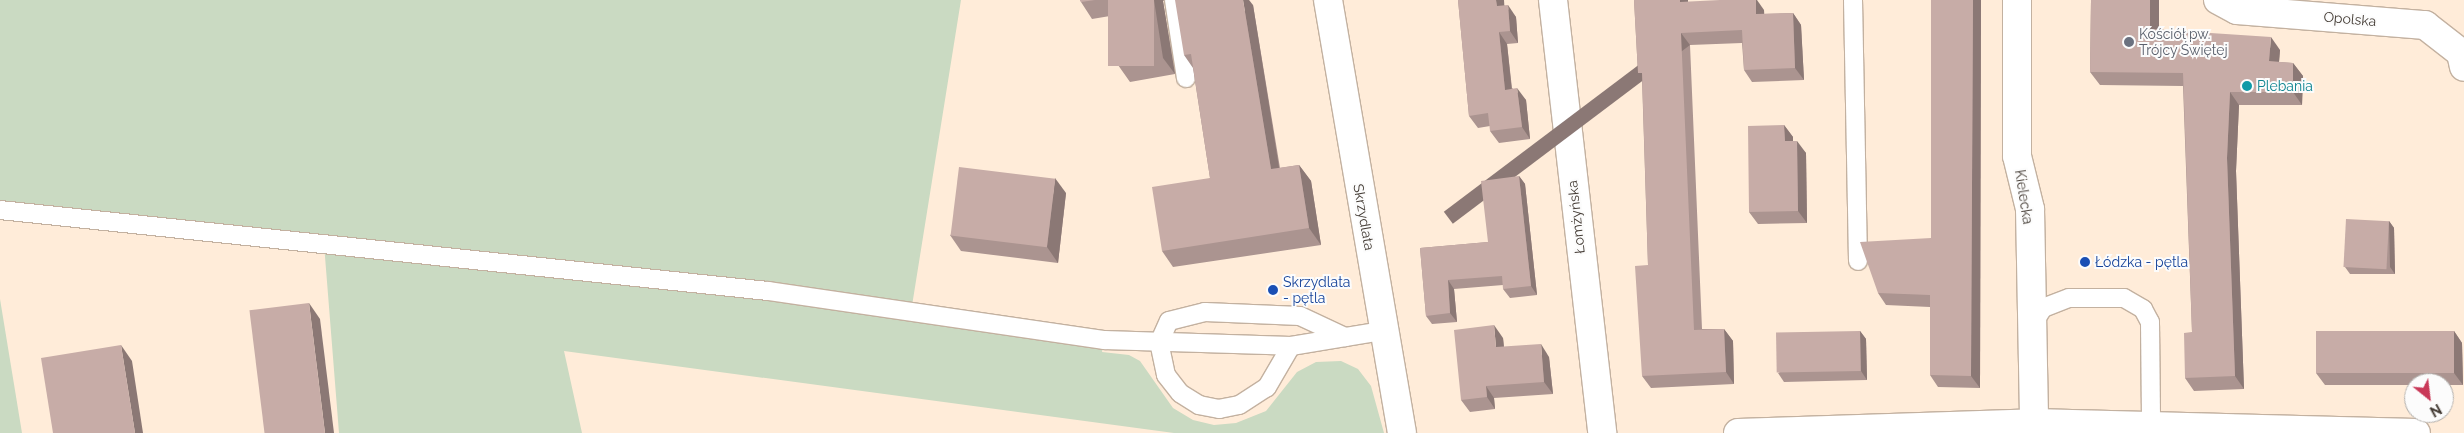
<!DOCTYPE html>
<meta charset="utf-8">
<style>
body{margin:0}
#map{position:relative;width:2464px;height:433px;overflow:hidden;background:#ffecd9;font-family:Raleway,sans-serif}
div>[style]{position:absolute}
.green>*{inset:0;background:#cadac2}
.roads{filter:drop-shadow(1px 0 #c3b1a0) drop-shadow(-1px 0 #c3b1a0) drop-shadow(0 1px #c3b1a0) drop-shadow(0 -1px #c3b1a0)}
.service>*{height:18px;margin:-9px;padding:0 9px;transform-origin:9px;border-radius:9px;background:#fff}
.minor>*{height:28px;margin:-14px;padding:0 14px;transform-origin:14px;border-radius:14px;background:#fff}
.wall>*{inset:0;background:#ab9490}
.shaded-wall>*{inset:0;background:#8b7875;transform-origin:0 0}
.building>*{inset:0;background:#c7aca7;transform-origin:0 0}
.dots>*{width:14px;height:14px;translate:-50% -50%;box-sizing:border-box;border:2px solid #fcfcfc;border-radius:50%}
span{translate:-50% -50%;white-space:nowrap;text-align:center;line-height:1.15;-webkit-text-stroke:4px #fcfcfc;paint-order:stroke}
.street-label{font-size:14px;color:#433b34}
.worship-label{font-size:14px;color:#5b616d}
.left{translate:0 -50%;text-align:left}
.culture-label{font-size:14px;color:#0d838f}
.transit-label{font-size:14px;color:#164399}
.north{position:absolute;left:2404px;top:373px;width:50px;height:50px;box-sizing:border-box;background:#fcfcfc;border:1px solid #b2afac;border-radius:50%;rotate:151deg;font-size:14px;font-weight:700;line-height:20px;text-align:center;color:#433b34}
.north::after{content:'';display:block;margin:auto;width:18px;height:22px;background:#c93958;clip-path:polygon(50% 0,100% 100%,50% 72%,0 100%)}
</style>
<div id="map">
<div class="green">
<div style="clip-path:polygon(0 0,961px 0,911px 312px,1104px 340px,1102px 352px,1129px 355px,1140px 361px,1173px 408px,1193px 420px,1214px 425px,1236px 423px,1266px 411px,1297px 372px,1316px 362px,1341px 361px,1358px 369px,1371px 386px,1384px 433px,1174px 433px,564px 351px,582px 433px,339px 433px,324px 244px,0 210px)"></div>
<div style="clip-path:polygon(0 299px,22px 433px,0 433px)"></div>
</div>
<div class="roads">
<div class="service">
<div style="left:1174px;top:0;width:79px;rotate:81.3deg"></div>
<div style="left:1853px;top:0;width:261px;rotate:88.9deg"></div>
<div style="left:0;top:210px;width:772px;rotate:6.02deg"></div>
<div style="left:768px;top:291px;width:340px;rotate:8.3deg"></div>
<div style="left:1104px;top:340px;width:187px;rotate:1.8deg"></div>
<div style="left:1291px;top:346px;width:93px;rotate:-9.3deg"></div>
<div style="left:2032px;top:325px;width:20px;rotate:-57deg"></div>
<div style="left:2043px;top:308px;width:28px;rotate:-21deg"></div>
<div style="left:2069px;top:298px;width:55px"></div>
<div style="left:2124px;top:298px;width:22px;rotate:30deg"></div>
<div style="left:2143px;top:309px;width:15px;rotate:62deg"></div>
<div style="left:2150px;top:322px;width:103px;rotate:89.4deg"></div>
<div style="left:1291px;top:346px;width:48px;rotate:120.3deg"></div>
<div style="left:1267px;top:387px;width:33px;rotate:147deg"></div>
<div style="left:1239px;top:405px;width:20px;rotate:169deg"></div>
<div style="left:1219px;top:409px;width:20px;rotate:-169deg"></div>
<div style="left:1199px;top:405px;width:22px;rotate:-148deg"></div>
<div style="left:1180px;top:393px;width:23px;rotate:-128deg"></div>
<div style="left:1166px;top:375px;width:33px;rotate:-102deg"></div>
<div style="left:1159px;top:343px;width:24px;rotate:-66deg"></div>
<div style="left:1169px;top:321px;width:37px;rotate:-14deg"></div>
<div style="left:1205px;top:312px;width:95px;rotate:2.4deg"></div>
<div style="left:1300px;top:316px;width:50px;rotate:25deg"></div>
</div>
<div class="minor">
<div style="left:1328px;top:0;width:439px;rotate:80.3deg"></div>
<div style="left:1553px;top:0;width:436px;rotate:83.5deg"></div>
<div style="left:2017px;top:0;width:156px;rotate:90deg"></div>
<div style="left:2017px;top:156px;width:55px;rotate:76.2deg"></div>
<div style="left:2030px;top:209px;width:214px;rotate:88.9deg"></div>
<div style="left:2218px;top:0;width:21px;rotate:28deg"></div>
<div style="left:2237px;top:10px;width:189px;rotate:4.6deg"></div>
<div style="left:2425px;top:25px;width:46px;rotate:37.9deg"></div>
<div style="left:2461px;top:53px;width:14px;rotate:78deg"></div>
<div style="left:1738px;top:433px;width:296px;rotate:-1.9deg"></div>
<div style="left:2034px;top:423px;width:382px;rotate:1.5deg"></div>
</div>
</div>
<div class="wall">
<div style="clip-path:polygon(1080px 0,1164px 0,1163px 1px,1175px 74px,1130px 82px,1118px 65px,1110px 16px,1092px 19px,1081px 2px)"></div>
<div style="clip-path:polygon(1458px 0,1504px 0,1504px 5px,1516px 17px,1518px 43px,1507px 44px,1512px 88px,1526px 100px,1530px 139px,1499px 143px,1490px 131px,1490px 126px,1478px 128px,1469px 116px)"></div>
<div style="clip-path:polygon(1634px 0,1688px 0,1688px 2px,1764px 10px,1764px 14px,1793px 13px,1801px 25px,1804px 80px,1752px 82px,1744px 70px,1742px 43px,1690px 45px,1702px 329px,1724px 329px,1733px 341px,1734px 384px,1651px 388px,1642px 376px,1648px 265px,1642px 79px,1638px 73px)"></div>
<div style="clip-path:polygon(1931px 0,1981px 0,1980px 388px,1938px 387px,1930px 375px,1930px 307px,1886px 305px,1878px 293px,1931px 238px)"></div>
<div style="clip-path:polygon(2091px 0,2159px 0,2159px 29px,2280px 50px,2279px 62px,2293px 63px,2303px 76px,2302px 105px,2239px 105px,2236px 171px,2244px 389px,2194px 391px,2185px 378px,2192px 332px,2183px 86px,2100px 85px,2090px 72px)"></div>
<div style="clip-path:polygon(1253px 5px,1280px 168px,1299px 165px,1311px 181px,1321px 245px,1173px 267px,1162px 251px,1210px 178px,1193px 68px,1184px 55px)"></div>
<div style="clip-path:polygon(1784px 125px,1793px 137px,1793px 141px,1806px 153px,1807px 223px,1758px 224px,1749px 212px)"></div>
<div style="clip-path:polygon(1519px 176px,1525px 184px,1537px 295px,1510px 298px,1503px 289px,1503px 285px,1454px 289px,1457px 322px,1432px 324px,1426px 316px,1420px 248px,1488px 242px)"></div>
<div style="clip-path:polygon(1066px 193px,1058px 263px,961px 251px,950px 235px)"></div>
<div style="clip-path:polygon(2389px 221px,2394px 228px,2395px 274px,2350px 274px,2345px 267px)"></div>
<div style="clip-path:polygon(1860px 331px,1866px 339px,1867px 380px,1784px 382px,1778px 373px)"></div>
<div style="clip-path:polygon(2454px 331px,2462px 343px,2463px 385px,2444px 385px,2444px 383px,2414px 383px,2414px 385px,2325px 385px,2316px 373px)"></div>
<div style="clip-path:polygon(1503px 338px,1504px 347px,1549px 357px,1553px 394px,1494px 398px,1495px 409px,1470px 412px,1461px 400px)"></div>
</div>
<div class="shaded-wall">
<div style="clip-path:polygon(1154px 0,1164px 0,1163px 1px,1175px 74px,1163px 58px)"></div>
<div style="clip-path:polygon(1243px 0,1249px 0,1253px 5px,1282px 186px,1271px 169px)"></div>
<div style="clip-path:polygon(1496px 0,1504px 0,1505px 18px,1497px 6px)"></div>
<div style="clip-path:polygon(1680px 0,1688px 0,1688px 14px,1680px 2px)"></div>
<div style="clip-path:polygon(1756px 0,1757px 0,1764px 10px,1765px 26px,1756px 14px)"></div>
<div style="clip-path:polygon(1973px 0,1981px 0,1980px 388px,1971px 376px)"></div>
<div style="clip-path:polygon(2150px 0,2159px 0,2159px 42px,2150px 29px)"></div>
<div style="clip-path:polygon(1508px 5px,1516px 17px,1518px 43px,1510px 31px)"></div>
<div style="clip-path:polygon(1793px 13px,1801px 25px,1804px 80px,1795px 68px)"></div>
<div style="clip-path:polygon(1499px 32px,1507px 44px,1513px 102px,1505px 90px)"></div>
<div style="left:1681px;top:33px;width:15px;height:297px;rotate:53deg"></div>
<div style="clip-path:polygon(2271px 37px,2280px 50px,2278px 74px,2269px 61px)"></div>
<div style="clip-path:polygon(2293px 63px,2303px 76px,2302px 105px,2293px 92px)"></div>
<div style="clip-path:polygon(1517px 88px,1526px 100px,1530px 139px,1522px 127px)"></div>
<div style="clip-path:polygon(2230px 92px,2239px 105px,2236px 171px,2244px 389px,2235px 376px,2227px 158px)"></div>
<div style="clip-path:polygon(1784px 125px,1793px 137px,1793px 153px,1785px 141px)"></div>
<div style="clip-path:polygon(1797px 141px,1806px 153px,1807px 223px,1798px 211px)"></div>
<div style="clip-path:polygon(1299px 165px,1311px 181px,1321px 245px,1309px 228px)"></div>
<div style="clip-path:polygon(1519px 176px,1525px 184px,1537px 295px,1531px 286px)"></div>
<div style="clip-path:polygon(1055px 178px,1066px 193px,1058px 263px,1047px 247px)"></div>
<div style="clip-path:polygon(2389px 221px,2394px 228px,2395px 274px,2390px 267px)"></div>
<div style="clip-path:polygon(1448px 280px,1454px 289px,1457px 322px,1450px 313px)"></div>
<div style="clip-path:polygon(309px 303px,320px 319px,334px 433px,325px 433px)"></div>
<div style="clip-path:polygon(1494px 325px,1503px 338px,1505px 359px,1496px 347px)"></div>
<div style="clip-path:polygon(1724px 329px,1733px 341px,1734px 384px,1726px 372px)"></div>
<div style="clip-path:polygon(1860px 331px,1866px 339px,1867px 380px,1861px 371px)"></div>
<div style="clip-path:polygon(2454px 331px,2462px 343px,2463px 385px,2454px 373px)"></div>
<div style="clip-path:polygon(1541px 344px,1549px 357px,1553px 394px,1544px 382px)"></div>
<div style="clip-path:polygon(121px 345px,132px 361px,143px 433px,135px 433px)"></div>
<div style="clip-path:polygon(1486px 386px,1494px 398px,1495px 409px,1487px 397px)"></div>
</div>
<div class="building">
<div style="clip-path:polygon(1080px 0,1095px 0,1081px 2px)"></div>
<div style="left:1108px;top:0;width:46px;height:66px"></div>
<div style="clip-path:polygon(1175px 0,1243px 0,1271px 169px,1299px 165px,1309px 228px,1162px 251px,1152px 187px,1210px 178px,1191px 54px,1184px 55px)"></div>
<div style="clip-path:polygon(1458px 0,1496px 0,1497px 6px,1508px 5px,1510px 31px,1499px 32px,1505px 90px,1517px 88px,1522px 127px,1490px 131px,1488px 113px,1469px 116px)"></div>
<div style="clip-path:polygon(1634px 0,1680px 0,1680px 2px,1720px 0,1756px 0,1756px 14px,1793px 13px,1795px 68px,1744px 70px,1742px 30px,1681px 33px,1694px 330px,1724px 329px,1726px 372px,1642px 376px,1635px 266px,1648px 265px,1642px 73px,1638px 73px)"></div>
<div style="clip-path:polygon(1931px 0,1973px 0,1971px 376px,1930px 375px,1930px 295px,1878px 293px,1860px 242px,1931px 238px)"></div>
<div style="clip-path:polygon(2091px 0,2150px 0,2150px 29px,2271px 37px,2269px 61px,2293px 63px,2293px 92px,2230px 92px,2227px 158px,2235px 376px,2185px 378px,2184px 333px,2192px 332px,2183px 73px,2090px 72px)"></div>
<div style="clip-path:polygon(1784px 125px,1785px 141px,1797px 141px,1798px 211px,1749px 212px,1748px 126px)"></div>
<div style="left:959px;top:167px;width:97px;height:69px;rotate:7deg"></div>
<div style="clip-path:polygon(1519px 176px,1531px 286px,1503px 289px,1502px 276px,1448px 280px,1450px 313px,1426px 316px,1420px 248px,1488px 242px,1481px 181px)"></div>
<div style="left:2346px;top:219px;width:43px;height:48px;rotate:3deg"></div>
<div style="left:309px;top:303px;width:131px;height:60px;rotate:83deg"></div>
<div style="clip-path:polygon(1494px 325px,1496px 347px,1541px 344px,1544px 382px,1486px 386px,1487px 397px,1461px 400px,1454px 330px)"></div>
<div style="left:1860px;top:331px;width:40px;height:84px;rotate:89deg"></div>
<div style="left:2316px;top:331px;width:138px;height:42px"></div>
<div style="clip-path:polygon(121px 345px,135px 433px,53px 433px,41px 358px)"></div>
</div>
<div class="dots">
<div style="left:2129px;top:42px;background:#6b7280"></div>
<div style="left:2247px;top:86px;background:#0f9aa8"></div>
<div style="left:2085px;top:262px;background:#1a4fb4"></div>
<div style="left:1273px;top:290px;background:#1a4fb4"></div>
</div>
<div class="street-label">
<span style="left:2350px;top:19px;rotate:5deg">Opolska</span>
<span style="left:2024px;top:197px;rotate:81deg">Kielecka</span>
<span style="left:1364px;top:217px;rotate:80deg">Skrzydlata</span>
<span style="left:1576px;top:217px;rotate:-96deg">Łomżyńska</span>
</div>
<div class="worship-label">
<span class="left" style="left:2139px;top:42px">Kościół pw.<br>Trójcy Świętej</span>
</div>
<div class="culture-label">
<span class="left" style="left:2257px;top:86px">Plebania</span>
</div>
<div class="transit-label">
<span class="left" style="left:2095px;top:262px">Łódzka - pętla</span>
<span class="left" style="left:1283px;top:290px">Skrzydlata<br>- pętla</span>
</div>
<div class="north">N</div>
</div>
